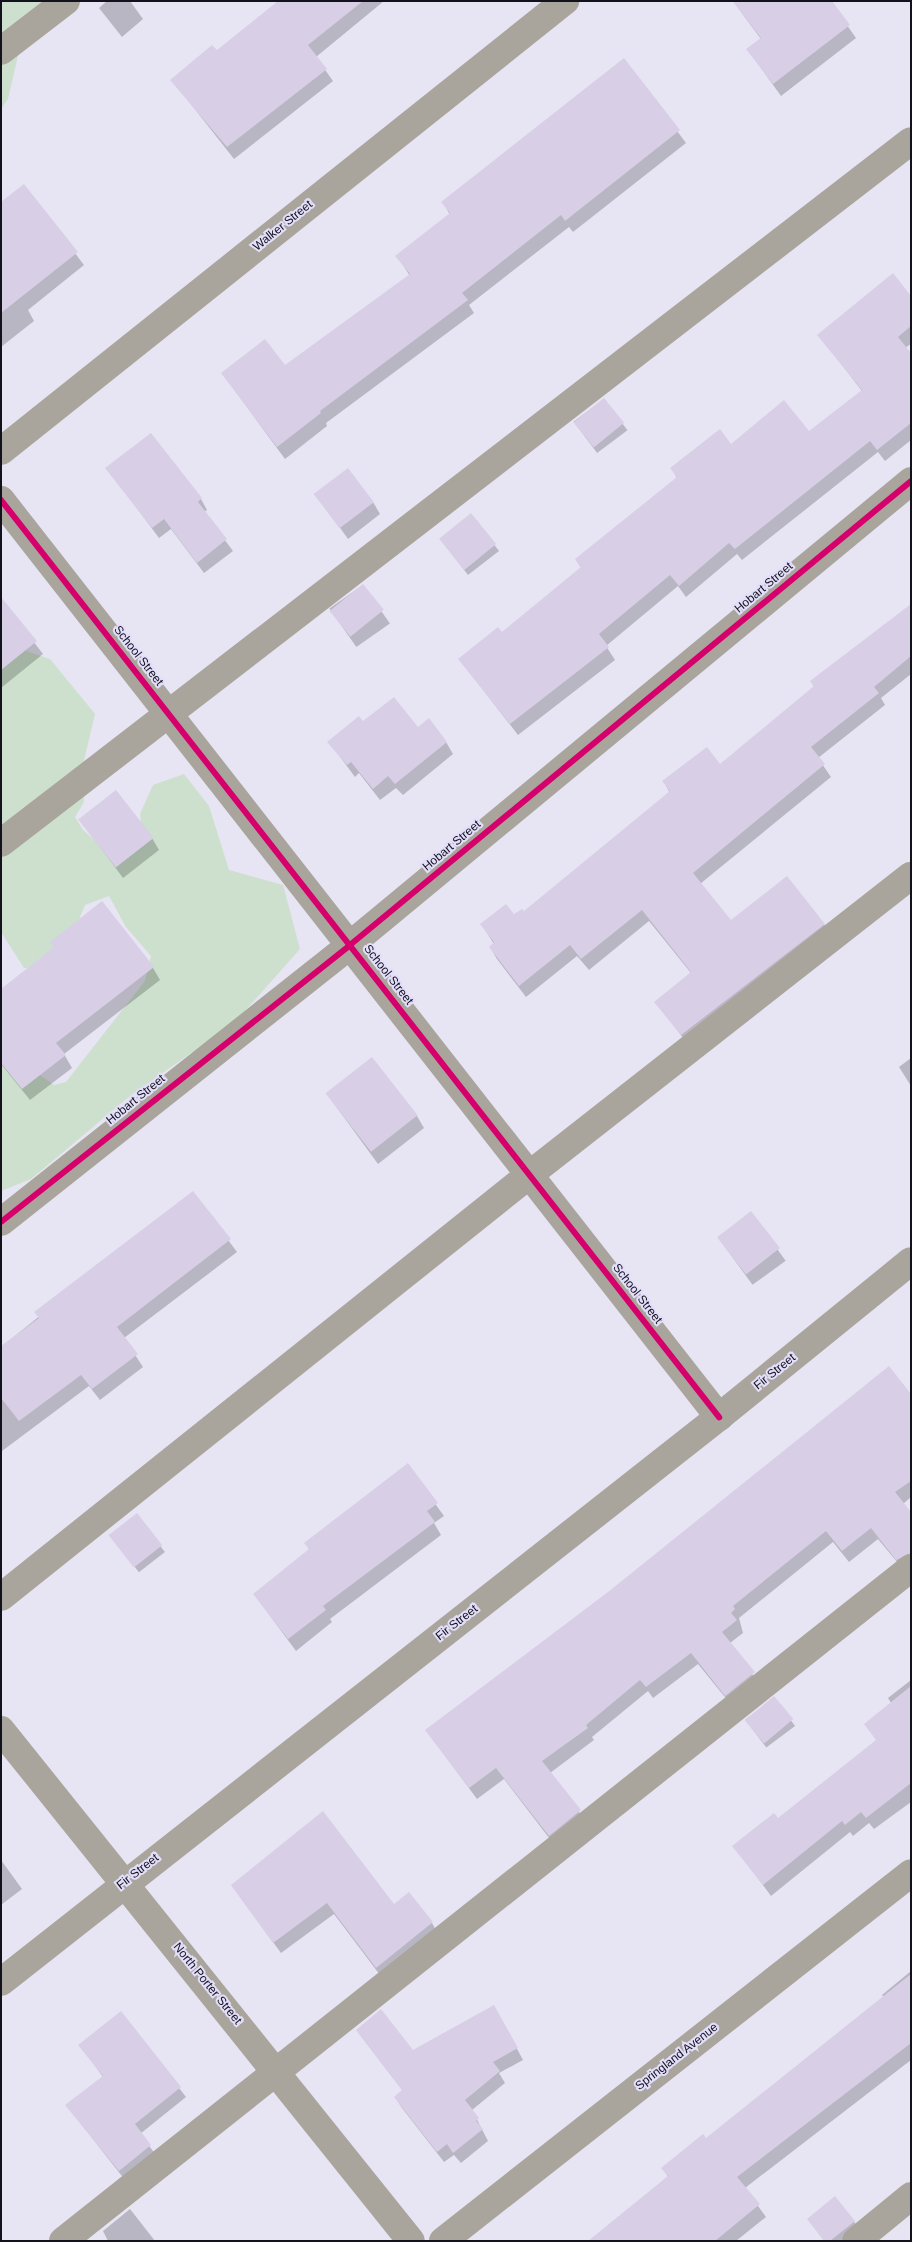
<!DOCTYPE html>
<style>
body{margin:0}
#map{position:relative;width:912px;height:2242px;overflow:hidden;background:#e7e4f4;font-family:Helvetica,sans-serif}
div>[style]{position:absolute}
.green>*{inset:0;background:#cce0cd}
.shadow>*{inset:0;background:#0003;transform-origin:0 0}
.building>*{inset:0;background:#d8cfe7;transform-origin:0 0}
.minor>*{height:28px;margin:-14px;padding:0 14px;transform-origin:14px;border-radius:14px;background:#aaa59c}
.cycleway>*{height:6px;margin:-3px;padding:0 3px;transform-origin:3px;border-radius:3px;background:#d6006c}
span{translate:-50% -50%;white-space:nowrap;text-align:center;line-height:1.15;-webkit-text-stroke:4px #e3defa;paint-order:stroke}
.street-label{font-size:12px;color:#13111b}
.frame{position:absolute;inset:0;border:2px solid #13111b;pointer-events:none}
</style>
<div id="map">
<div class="green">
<div style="clip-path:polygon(1px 1px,53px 1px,20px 47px,8px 99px,1px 109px)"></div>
<div style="clip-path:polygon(17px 648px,50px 659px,95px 714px,82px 769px,84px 802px,75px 817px,83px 830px,118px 860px,143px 838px,140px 814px,153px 785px,184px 774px,209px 806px,229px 870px,283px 885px,300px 949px,235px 1022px,130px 1096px,31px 1179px,1px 1191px,1px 1048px,54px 1085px,66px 1082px,145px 981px,151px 956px,126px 927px,109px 896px,85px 905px,59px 967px,24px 968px,1px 932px,1px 652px)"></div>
</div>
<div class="shadow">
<div style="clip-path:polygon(107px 1px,130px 1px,143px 19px,122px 37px,99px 8px)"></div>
<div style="clip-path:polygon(292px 1px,384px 1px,316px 57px,333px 81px,234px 159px,172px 80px)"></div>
<div style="clip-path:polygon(733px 1px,830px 1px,856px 38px,781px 96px,748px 50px,761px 39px)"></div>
<div style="clip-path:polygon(624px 60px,686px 143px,573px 232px,569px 227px,469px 305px,474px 313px,326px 423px,327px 426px,285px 459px,222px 373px,285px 367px,410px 276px,397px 256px,450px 215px,443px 202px)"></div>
<div style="clip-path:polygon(24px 186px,84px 265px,28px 310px,34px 321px,1px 347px,1px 205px)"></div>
<div style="clip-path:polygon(911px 298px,911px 344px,905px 348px,911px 355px,911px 440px,885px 461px,878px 452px,742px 560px,737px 554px,686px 597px,678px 586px,606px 646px,615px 660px,518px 735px,460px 660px,501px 633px,582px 569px,576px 560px,677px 478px,672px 469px,731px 445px,809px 433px,862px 391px,819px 335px)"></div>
<div style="left:604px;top:399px;width:39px;height:38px;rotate:53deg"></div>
<div style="clip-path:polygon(107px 468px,201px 499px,207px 510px,204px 512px,233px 551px,204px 573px,171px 529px,159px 538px)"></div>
<div style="clip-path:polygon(316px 494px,373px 502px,380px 514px,348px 539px)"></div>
<div style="clip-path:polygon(471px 515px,499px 551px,468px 575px,444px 544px)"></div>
<div style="left:363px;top:585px;width:47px;height:41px;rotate:55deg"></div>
<div style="clip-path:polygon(1px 599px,43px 654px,1px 688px)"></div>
<div style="clip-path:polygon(911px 606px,911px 674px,881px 698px,885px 705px,818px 758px,831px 777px,700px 884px,731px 921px,824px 924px,831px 936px,689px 1046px,656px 1002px,691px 973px,649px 921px,589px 970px,577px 956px,526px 997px,497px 959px,490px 947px,494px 944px,482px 925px,524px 913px,670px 793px,664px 782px,720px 766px,814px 687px,811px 681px)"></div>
<div style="clip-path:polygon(363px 723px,418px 728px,446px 742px,453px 754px,403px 795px,396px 788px,380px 800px,359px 773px,355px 777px,329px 742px)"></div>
<div style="clip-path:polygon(80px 820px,152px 838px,159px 850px,123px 878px)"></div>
<div style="clip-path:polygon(55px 948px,153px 968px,160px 980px,64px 1054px,72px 1068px,30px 1100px,1px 1064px,1px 990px)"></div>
<div style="clip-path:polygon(911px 1058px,911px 1086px,899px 1067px)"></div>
<div style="clip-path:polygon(327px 1094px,417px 1116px,424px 1128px,378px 1164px)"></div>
<div style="clip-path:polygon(193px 1193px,237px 1252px,124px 1338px,143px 1367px,100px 1400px,89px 1386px,2px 1451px,1px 1456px,1px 1347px)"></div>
<div style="left:751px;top:1213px;width:59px;height:41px;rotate:54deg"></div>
<div style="clip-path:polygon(911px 1396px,911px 1497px,903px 1504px,911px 1514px,911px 1561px,902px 1568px,878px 1539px,849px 1562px,833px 1542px,739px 1618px,743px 1633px,730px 1643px,760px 1685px,733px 1707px,698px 1664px,653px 1698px,648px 1691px,592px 1737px,594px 1740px,550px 1773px,587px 1823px,556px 1847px,504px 1779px,477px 1799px,426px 1730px)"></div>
<div style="clip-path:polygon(407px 1465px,444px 1516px,434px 1523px,441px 1535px,330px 1619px,332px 1622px,296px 1651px,254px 1594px,310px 1551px,305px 1543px)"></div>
<div style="left:136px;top:1515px;width:47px;height:33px;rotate:52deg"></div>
<div style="clip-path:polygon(911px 1680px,911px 1802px,874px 1829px,869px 1823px,853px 1836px,850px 1832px,771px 1896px,734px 1846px,778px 1819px,877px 1741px,866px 1724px,891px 1703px,888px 1698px)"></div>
<div style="left:774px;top:1698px;width:35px;height:36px;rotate:53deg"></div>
<div style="clip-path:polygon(1px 1860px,22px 1889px,1px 1905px)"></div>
<div style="clip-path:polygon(232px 1886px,394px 1906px,432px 1923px,438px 1934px,383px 1979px,334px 1914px,281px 1953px)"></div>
<div style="clip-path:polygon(911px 1971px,911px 2060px,745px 2188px,766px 2217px,736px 2241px,590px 2241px,668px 2177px,663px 2168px,706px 2140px,884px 1997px,882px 1995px)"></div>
<div style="clip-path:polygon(494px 2006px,523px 2060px,499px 2073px,505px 2083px,472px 2110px,488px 2141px,461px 2163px,454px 2155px,444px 2162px,402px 2108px,395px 2097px,403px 2091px,357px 2031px,412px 2051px)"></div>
<div style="clip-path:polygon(121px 2013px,186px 2097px,140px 2134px,156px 2155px,125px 2180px,67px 2106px,103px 2077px,80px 2045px)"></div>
<div style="clip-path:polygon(130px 2209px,155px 2241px,108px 2241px,103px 2231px)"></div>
<div style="clip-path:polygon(854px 2221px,857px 2227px,840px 2241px,824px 2241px)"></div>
</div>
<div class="building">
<div style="clip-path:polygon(278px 1px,363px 1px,308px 45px,327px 69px,227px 147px,170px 80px,212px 45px,217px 50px)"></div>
<div style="clip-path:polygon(733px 1px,832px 1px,850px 25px,773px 84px,746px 49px,761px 38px)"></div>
<div style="clip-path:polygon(624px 58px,680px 130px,565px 221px,561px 215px,462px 293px,468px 300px,320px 411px,321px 413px,277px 447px,221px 373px,265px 339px,285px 365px,410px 274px,395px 256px,450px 213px,441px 202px)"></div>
<div style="clip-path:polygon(24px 184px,78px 252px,1px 313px,1px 202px)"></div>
<div style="clip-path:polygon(893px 273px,911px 296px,911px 326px,898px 337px,911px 353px,911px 423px,877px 450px,870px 441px,735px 549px,729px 543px,679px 586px,670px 575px,599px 634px,609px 647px,510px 724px,458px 659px,498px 627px,502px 632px,581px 567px,575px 559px,677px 477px,670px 468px,720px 429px,731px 444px,784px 400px,809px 431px,862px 390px,817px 335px)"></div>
<div style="left:604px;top:398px;width:32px;height:39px;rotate:51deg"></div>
<div style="clip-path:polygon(151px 433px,202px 498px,198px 502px,227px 539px,197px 563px,164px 519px,152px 528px,105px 468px)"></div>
<div style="left:348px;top:468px;width:43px;height:43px;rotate:53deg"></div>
<div style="left:471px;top:513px;width:40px;height:41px;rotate:51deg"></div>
<div style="left:363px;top:584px;width:33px;height:43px;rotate:51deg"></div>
<div style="clip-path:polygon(1px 597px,37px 641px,1px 670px)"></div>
<div style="clip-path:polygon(911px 604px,911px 656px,874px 687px,879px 693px,811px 747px,825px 764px,693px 873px,731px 920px,787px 876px,825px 924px,681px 1035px,654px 1002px,691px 972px,642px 910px,581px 959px,570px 945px,519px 986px,489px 947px,494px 942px,480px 924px,506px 904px,514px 914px,522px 909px,524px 911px,670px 791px,662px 781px,707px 747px,720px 764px,814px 686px,810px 681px)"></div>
<div style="clip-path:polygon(394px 697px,418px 727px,429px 718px,447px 742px,395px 784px,388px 776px,373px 789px,351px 762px,347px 765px,327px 742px,359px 716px,363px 721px)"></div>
<div style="left:116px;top:790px;width:61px;height:48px;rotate:52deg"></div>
<div style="clip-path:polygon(102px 901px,154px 967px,56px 1043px,66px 1055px,22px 1089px,1px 1063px,1px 989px,54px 947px,50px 942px)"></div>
<div style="left:372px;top:1057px;width:74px;height:59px;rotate:52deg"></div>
<div style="clip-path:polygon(193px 1191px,231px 1239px,117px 1327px,138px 1354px,92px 1389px,81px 1375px,19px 1421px,1px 1398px,1px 1346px,39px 1318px,34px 1312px)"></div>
<div style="left:751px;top:1211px;width:47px;height:43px;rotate:52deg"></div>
<div style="clip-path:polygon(889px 1366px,911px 1394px,911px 1481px,895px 1492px,911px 1512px,911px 1553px,896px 1560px,871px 1528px,842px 1551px,826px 1531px,733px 1606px,735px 1609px,731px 1613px,737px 1620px,722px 1632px,755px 1672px,725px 1696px,691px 1653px,646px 1687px,640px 1680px,586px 1725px,588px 1728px,542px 1761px,581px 1810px,549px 1836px,496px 1768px,469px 1788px,425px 1730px,608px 1592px)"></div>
<div style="clip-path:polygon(408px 1463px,438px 1503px,427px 1511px,435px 1522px,323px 1606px,326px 1610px,288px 1639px,253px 1594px,309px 1549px,304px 1543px)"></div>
<div style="left:137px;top:1513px;width:41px;height:36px;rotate:52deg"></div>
<div style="clip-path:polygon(911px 1686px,911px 1783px,866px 1818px,861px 1812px,845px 1825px,842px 1821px,763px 1885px,732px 1846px,774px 1813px,778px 1818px,876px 1740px,864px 1724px)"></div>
<div style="left:774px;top:1696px;width:30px;height:38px;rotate:50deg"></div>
<div style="clip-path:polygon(323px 1811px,394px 1904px,409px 1892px,433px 1922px,376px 1968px,327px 1903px,273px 1943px,231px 1885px)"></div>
<div style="clip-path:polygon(911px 1974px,911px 2043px,737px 2177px,760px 2204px,715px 2241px,588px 2241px,668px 2176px,661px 2168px,703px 2134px,706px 2138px)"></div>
<div style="clip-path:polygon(494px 2005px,518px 2048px,493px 2062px,500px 2071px,465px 2100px,479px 2118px,476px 2121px,483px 2129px,453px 2153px,447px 2144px,437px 2152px,394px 2097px,402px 2090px,356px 2030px,381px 2009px,413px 2050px)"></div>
<div style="clip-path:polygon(121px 2011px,181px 2087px,135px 2124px,151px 2145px,119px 2171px,65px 2105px,103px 2076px,78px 2045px)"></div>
<div style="clip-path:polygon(835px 2196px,855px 2221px,830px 2241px,824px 2241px,807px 2219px)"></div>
</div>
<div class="minor">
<div style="left:1px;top:51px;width:82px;rotate:-37.6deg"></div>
<div style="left:1px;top:451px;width:722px;rotate:-38.59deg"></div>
<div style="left:1px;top:500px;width:1165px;rotate:51.94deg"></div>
<div style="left:1px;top:843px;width:1149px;rotate:-37.65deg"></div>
<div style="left:1px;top:1222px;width:446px;rotate:-38.4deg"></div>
<div style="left:350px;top:945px;width:728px;rotate:-39.59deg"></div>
<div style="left:1px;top:1597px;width:676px;rotate:-38.63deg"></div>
<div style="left:529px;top:1175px;width:485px;rotate:-38.1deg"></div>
<div style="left:1px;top:1730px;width:655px;rotate:51.26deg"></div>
<div style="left:1px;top:1982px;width:914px;rotate:-38.2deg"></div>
<div style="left:719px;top:1417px;width:247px;rotate:-39.1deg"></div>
<div style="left:63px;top:2241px;width:1083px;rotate:-38.44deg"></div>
<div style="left:443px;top:2241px;width:595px;rotate:-38.18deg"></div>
<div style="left:856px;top:2241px;width:71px;rotate:-39.3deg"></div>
</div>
<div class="cycleway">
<div style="left:1px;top:500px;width:1165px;rotate:51.94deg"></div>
<div style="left:1px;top:1222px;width:446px;rotate:-38.4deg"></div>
<div style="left:350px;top:945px;width:728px;rotate:-39.59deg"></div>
</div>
<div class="street-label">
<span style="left:283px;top:226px;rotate:-39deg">Walker Street</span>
<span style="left:764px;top:588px;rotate:-40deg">Hobart Street</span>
<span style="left:138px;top:656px;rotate:52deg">School Street</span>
<span style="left:452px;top:846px;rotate:-40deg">Hobart Street</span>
<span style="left:388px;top:975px;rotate:52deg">School Street</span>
<span style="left:136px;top:1100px;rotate:-39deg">Hobart Street</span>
<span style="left:637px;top:1294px;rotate:52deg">School Street</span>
<span style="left:775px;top:1372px;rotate:-39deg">Fir Street</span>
<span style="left:457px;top:1623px;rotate:-38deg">Fir Street</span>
<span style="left:138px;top:1872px;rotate:-38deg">Fir Street</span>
<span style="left:207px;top:1984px;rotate:51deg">North Porter Street</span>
<span style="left:677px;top:2057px;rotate:-38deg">Springland Avenue</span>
</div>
<div class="frame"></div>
</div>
